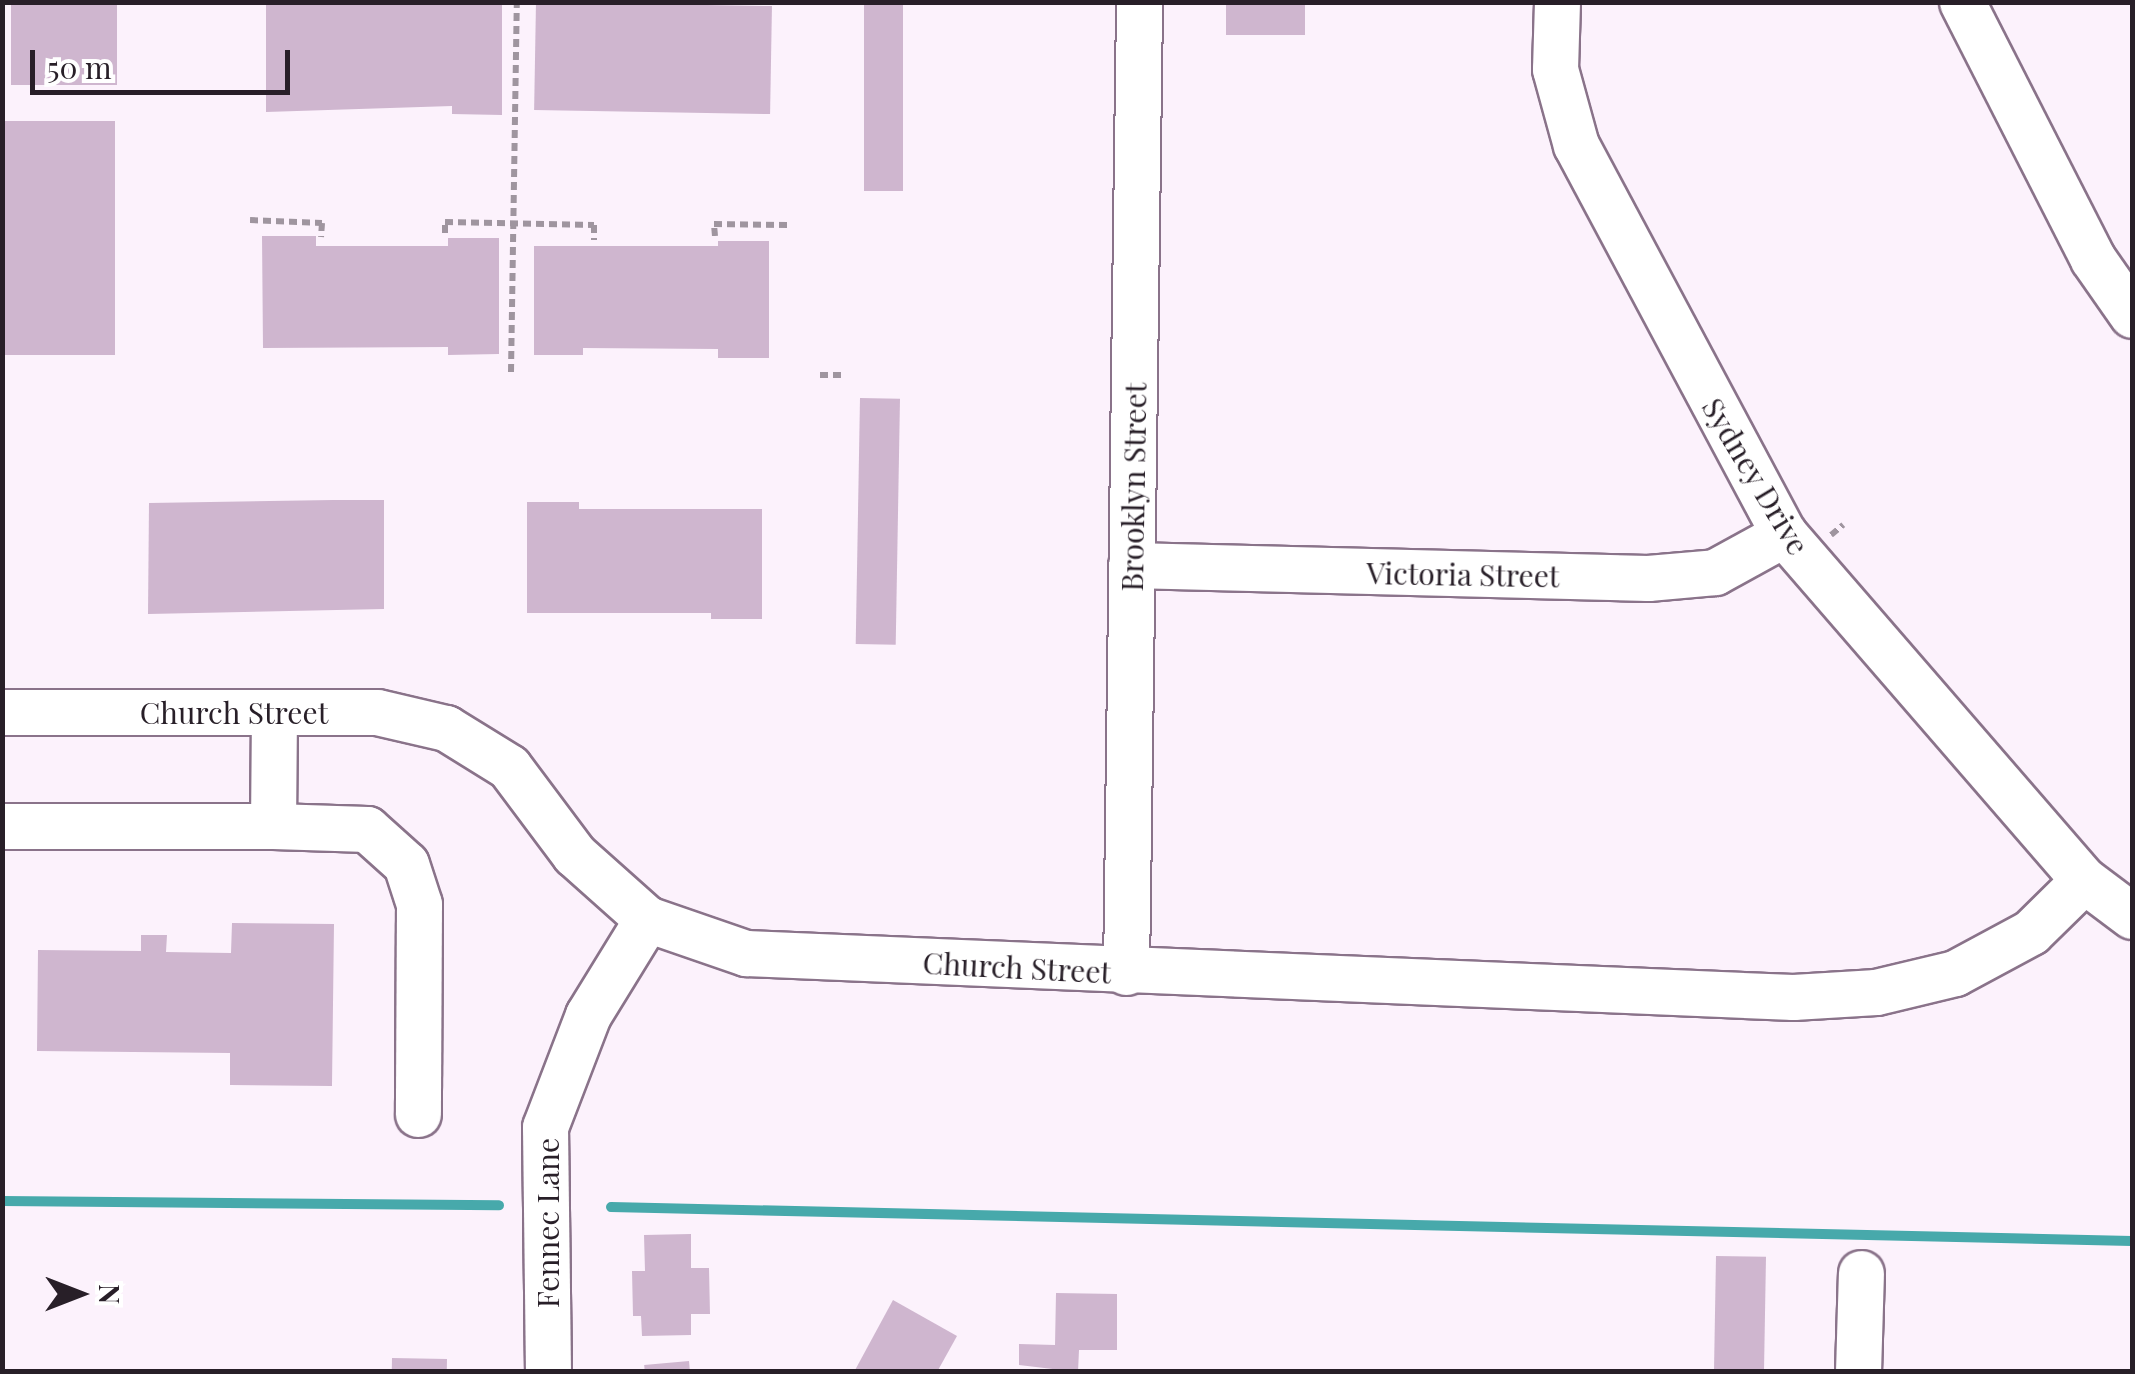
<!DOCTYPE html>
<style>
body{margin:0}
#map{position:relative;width:2135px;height:1374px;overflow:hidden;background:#fcf2fc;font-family:"Playfair Display",serif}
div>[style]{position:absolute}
.stream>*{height:10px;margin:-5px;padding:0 5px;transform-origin:5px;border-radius:5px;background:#47a9ab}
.building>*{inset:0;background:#cfb6cf;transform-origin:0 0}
.path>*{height:6px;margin-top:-3px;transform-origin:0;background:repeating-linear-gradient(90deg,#9f959f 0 8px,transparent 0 13px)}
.roads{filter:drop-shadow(2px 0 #8a738a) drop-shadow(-2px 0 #8a738a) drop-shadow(0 2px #8a738a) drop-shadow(0 -2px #8a738a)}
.minor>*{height:45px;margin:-22.5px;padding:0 22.5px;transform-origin:22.5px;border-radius:22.5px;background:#fff}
span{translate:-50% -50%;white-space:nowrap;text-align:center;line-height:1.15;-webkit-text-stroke:8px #fff;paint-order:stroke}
.street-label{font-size:30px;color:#281f28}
.frame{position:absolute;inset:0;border:5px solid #281f28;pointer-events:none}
.north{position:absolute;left:30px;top:1244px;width:100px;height:100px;-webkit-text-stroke:8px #fff;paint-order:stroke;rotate:90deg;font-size:28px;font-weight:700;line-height:40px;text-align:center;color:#281f28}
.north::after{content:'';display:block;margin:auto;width:35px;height:45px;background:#281f28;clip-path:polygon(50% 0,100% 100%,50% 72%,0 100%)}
.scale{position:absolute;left:30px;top:50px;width:260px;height:45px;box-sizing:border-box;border:5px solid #281f28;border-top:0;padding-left:12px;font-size:30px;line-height:35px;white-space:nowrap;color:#281f28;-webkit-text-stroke:8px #fff;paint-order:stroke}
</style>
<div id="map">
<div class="stream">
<div style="left:2px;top:1201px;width:497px;rotate:0.5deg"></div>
<div style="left:611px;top:1207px;width:1521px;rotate:1.28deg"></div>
</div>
<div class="building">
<div style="left:11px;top:2px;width:106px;height:83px"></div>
<div style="clip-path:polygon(266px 2px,502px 2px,502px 115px,452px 114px,452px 106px,266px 112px)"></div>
<div style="left:536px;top:2px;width:236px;height:108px;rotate:1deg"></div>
<div style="left:864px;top:2px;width:39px;height:189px"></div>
<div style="left:1226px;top:2px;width:79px;height:33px"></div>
<div style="left:4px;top:121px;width:111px;height:234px"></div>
<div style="clip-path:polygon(262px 236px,316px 236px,316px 246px,448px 246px,448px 238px,499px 238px,499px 354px,448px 355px,448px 347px,263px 348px)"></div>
<div style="clip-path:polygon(718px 241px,769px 241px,769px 358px,718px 358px,718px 349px,583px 348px,583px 355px,534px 355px,534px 246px,718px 246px)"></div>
<div style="left:860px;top:398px;width:40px;height:246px;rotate:1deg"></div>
<div style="clip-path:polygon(333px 500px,384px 500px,384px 609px,148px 614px,149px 503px)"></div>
<div style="clip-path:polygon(527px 502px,579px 502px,579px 509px,762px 509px,762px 619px,711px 619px,711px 613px,527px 613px)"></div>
<div style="clip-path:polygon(232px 923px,334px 924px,332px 1086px,230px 1085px,230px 1053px,37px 1051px,38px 950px,141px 951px,141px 935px,167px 935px,166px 952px,231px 953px)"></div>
<div style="clip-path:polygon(691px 1234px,691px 1268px,709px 1268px,710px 1314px,691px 1314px,691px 1335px,642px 1336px,641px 1316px,633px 1316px,632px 1271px,645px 1271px,644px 1235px)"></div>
<div style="left:1716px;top:1256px;width:50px;height:116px;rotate:1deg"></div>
<div style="clip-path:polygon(1056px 1293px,1117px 1294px,1117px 1350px,1079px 1350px,1078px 1372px,1019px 1365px,1019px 1344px,1055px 1345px)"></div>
<div style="clip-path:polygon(893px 1300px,957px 1336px,937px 1372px,854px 1372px)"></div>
<div style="left:392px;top:1358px;width:55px;height:14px;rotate:1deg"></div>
<div style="left:689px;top:1361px;width:11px;height:45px;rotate:85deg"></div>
</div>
<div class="path">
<div style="left:250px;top:220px;width:72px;rotate:2.4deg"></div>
<div style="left:322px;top:223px;width:14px;rotate:94deg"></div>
<div style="left:445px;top:233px;width:11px;rotate:-90deg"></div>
<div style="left:445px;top:222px;width:149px;rotate:1.2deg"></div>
<div style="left:594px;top:225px;width:15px;rotate:90deg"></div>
<div style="left:715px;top:236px;width:12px;rotate:-95deg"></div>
<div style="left:714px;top:224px;width:74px;rotate:0.8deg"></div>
<div style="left:511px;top:372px;width:370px;rotate:-89.1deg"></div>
<div style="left:820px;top:375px;width:24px"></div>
<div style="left:1831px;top:535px;width:16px;rotate:-40deg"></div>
</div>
<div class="roads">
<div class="minor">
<div style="left:1557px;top:2px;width:67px;rotate:91.7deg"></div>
<div style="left:1555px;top:69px;width:79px;rotate:74.6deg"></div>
<div style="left:1576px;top:145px;width:441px;rotate:61.9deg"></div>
<div style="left:1784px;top:534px;width:458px;rotate:49.1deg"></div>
<div style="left:2084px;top:880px;width:60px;rotate:36.9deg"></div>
<div style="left:1962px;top:2px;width:288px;rotate:63deg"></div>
<div style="left:2093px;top:259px;width:68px;rotate:55.1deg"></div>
<div style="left:1131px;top:565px;width:517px;rotate:1.44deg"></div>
<div style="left:1648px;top:578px;width:67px;rotate:-5.1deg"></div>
<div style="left:1715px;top:572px;width:79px;rotate:-28.8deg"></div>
<div style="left:2px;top:712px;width:375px"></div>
<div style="left:377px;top:712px;width:71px;rotate:13.1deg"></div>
<div style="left:446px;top:728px;width:74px;rotate:31.8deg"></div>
<div style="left:509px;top:767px;width:109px;rotate:53.2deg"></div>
<div style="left:574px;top:854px;width:98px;rotate:41.7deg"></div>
<div style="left:647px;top:919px;width:105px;rotate:19deg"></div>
<div style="left:746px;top:953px;width:1048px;rotate:2.41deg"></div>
<div style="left:1793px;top:997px;width:83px;rotate:-3.4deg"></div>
<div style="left:1876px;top:992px;width:81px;rotate:-13.5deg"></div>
<div style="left:1955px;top:973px;width:86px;rotate:-28.3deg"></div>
<div style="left:2031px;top:932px;width:74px;rotate:-44.5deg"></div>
<div style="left:274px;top:712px;width:114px;rotate:90.5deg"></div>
<div style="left:273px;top:826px;width:94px;rotate:1.8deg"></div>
<div style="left:367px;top:829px;width:52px;rotate:41.9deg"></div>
<div style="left:406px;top:864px;width:42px;rotate:72deg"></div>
<div style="left:419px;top:904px;width:210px;rotate:90.3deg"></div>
<div style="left:2px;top:826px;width:271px"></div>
<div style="left:1126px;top:972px;width:970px;rotate:-89.23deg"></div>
<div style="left:548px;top:1372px;width:245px;rotate:-90.7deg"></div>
<div style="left:545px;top:1127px;width:120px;rotate:-69deg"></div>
<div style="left:588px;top:1015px;width:113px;rotate:-58.4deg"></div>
<div style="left:1858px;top:1372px;width:99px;rotate:-88.3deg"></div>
</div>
</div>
<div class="street-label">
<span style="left:1756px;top:476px;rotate:59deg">Sydney Drive</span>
<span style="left:1133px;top:487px;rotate:-89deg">Brooklyn Street</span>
<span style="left:1463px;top:574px;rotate:1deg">Victoria Street</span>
<span style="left:234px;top:712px">Church Street</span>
<span style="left:1017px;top:967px;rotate:3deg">Church Street</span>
<span style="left:547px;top:1223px;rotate:-90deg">Fennec Lane</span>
</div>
<div class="frame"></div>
<div class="north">N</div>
<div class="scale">50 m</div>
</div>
